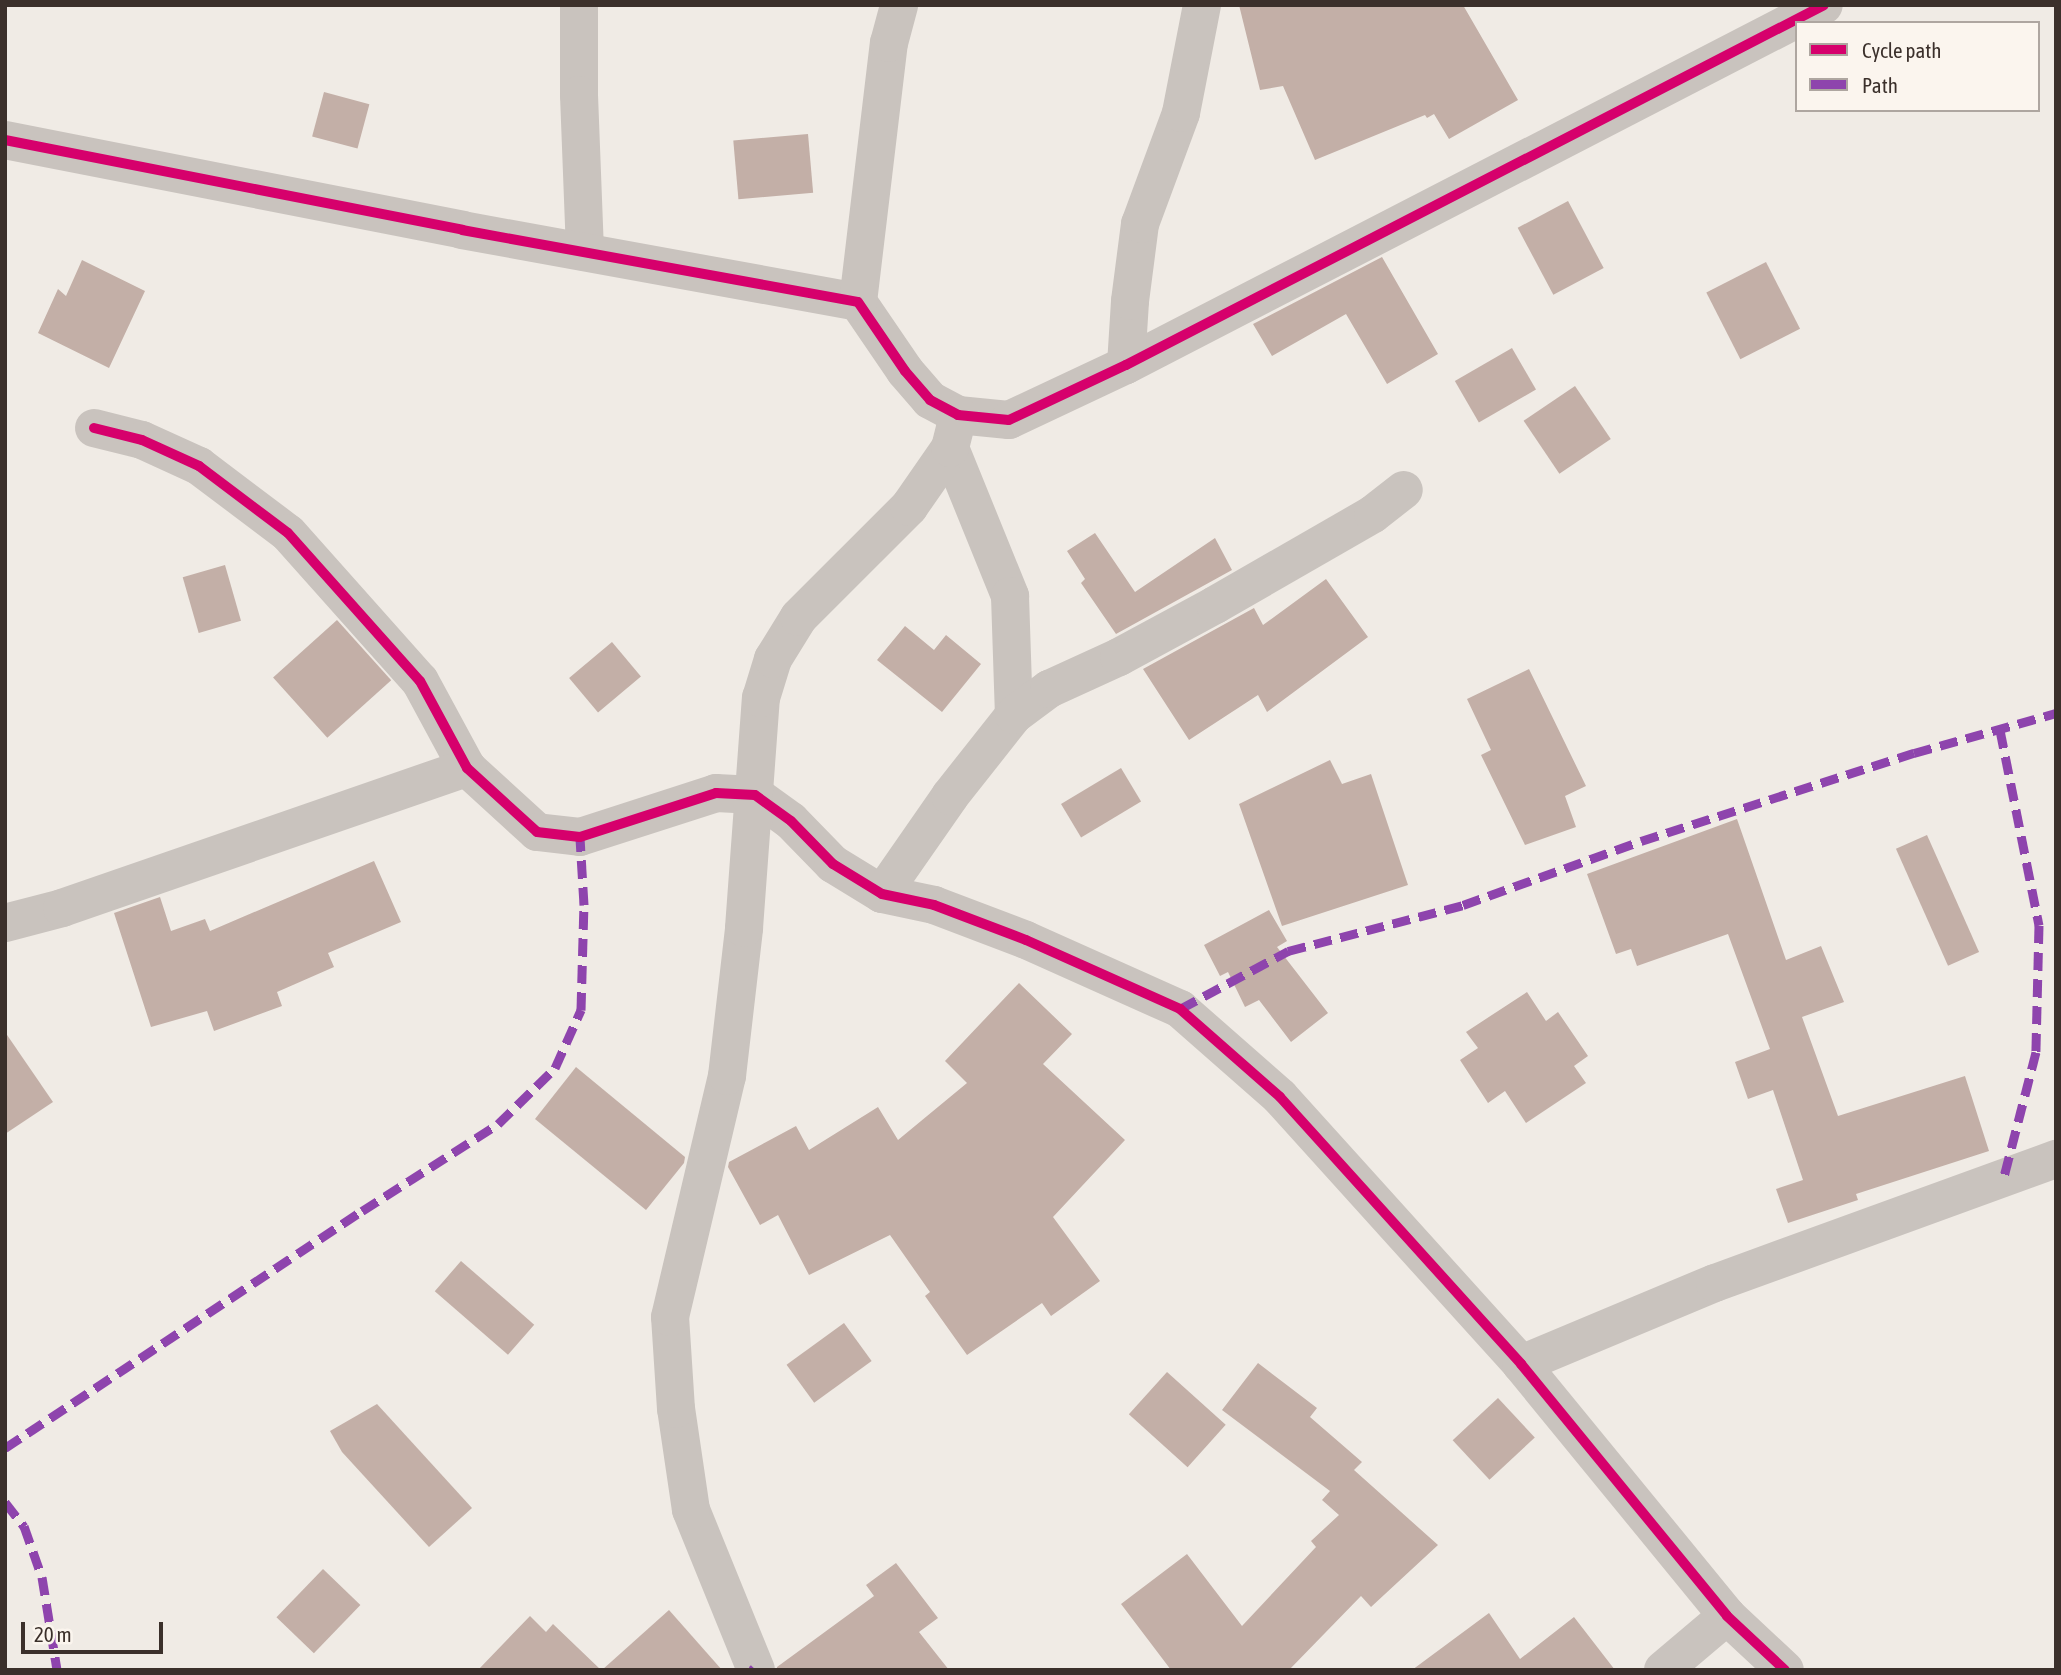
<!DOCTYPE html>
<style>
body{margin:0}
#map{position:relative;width:2061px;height:1675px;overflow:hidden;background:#f0ebe5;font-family:"Asap Condensed",sans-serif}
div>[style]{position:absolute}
.building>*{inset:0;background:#c3afa7;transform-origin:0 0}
.minor>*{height:38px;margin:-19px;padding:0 19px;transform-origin:19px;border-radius:19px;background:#c9c3be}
.quiet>*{height:9px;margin-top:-4.5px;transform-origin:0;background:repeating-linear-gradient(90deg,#8e44ad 0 18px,transparent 0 27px)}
.cycleway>*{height:10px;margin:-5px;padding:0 5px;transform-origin:5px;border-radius:5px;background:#d6006c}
span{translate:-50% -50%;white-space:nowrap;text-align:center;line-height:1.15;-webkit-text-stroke:5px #fbf5ee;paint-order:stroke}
.frame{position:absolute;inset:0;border:7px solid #3b302b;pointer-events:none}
.legend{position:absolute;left:1795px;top:21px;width:245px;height:91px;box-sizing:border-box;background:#fbf5ee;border:2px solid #aea6a0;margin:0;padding:9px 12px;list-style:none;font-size:21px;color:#3b302b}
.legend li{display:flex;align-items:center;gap:14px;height:35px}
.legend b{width:35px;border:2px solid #aea6a0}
.scale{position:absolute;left:21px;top:1622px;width:142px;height:32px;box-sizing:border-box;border:4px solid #3b302b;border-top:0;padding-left:9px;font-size:21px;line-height:24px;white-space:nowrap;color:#3b302b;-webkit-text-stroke:5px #fbf5ee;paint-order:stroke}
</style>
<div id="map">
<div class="building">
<div style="clip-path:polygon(1239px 5px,1463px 5px,1518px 100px,1449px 139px,1434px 114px,1427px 118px,1425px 115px,1315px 160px,1283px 86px,1260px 90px)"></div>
<div style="left:324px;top:92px;width:47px;height:46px;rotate:15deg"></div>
<div style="left:808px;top:134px;width:59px;height:75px;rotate:85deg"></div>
<div style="left:1568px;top:201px;width:76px;height:57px;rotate:62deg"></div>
<div style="clip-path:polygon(1382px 257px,1438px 354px,1387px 384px,1346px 314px,1272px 356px,1253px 324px)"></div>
<div style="clip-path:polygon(82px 260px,145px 291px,109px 368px,38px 333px,58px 289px,66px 296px)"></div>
<div style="left:1766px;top:262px;width:75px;height:67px;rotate:63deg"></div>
<div style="left:1512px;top:348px;width:48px;height:66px;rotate:60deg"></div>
<div style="left:1575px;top:386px;width:64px;height:62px;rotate:56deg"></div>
<div style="clip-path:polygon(1095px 533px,1135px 592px,1215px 538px,1232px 570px,1116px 634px,1081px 583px,1085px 579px,1067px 551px)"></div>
<div style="left:225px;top:565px;width:58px;height:44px;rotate:74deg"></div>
<div style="clip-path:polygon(1326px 579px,1368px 637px,1267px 712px,1258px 695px,1189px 740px,1143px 669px,1254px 608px,1263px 625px)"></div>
<div style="left:337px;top:620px;width:81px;height:86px;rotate:48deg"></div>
<div style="clip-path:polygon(905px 626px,934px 650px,946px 635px,981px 664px,942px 712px,877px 660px)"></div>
<div style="left:612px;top:642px;width:45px;height:56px;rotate:50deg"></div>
<div style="clip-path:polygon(1529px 669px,1586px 786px,1565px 796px,1576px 827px,1525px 845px,1481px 755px,1491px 750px,1467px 699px)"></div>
<div style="clip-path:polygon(1330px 760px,1342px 784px,1371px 774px,1408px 885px,1282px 926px,1239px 804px)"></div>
<div style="left:1121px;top:768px;width:39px;height:70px;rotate:59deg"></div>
<div style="clip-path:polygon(1737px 819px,1786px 960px,1821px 946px,1844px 1002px,1802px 1017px,1838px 1116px,1965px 1076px,1989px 1151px,1856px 1194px,1858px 1200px,1788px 1223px,1776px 1189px,1803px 1180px,1773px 1090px,1748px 1099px,1735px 1062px,1770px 1049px,1728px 934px,1637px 966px,1631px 949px,1616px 954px,1587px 874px)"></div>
<div style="left:1927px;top:835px;width:128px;height:34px;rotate:66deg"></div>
<div style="clip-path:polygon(374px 861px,401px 922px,328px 953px,334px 967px,277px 992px,282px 1006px,214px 1031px,207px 1011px,151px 1027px,114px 913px,160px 897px,171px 931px,205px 919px,210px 931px)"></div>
<div style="clip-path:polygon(1269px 910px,1287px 941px,1277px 947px,1328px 1013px,1291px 1042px,1259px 1000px,1245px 1007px,1228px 972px,1220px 976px,1204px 945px)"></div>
<div style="clip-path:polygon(1019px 983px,1072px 1034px,1043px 1064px,1125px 1140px,1053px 1217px,1100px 1281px,1051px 1316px,1042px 1303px,967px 1355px,925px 1296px,930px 1292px,890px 1235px,809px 1275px,778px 1215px,760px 1225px,728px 1167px,729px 1162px,796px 1126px,809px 1150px,878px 1107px,898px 1140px,967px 1083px,945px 1061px)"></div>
<div style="clip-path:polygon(1527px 992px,1546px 1021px,1558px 1012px,1588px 1056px,1574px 1066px,1586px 1083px,1526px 1123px,1505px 1091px,1488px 1103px,1460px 1060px,1478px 1048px,1466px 1032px)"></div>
<div style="clip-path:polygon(5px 1032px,53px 1102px,5px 1134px)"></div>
<div style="clip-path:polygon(576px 1067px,685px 1157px,684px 1163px,646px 1210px,535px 1119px)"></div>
<div style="left:461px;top:1261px;width:97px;height:40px;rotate:41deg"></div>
<div style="left:844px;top:1323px;width:47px;height:71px;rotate:54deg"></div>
<div style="clip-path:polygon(1258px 1363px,1317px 1408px,1310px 1417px,1362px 1462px,1354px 1470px,1438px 1545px,1371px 1607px,1361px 1596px,1289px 1670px,1171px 1670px,1121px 1604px,1187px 1554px,1242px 1626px,1316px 1547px,1311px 1541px,1339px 1515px,1322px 1500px,1330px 1491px,1222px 1410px)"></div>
<div style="left:1167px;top:1372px;width:79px;height:57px;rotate:42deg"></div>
<div style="left:1498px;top:1398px;width:54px;height:62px;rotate:47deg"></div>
<div style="clip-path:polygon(377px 1404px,472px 1508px,429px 1547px,342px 1452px,330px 1431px)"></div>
<div style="clip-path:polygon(896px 1563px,938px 1618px,919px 1632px,949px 1670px,777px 1670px,777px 1667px,874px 1596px,866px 1585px)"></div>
<div style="left:323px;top:1569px;width:52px;height:67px;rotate:44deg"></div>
<div style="clip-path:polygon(669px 1610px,722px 1670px,602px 1670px)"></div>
<div style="clip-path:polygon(1489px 1613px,1520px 1659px,1574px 1617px,1615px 1670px,1412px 1670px)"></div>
<div style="clip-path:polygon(530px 1616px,546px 1632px,553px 1624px,601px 1670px,478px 1670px)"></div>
</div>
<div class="minor">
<div style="left:579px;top:5px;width:90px;rotate:90deg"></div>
<div style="left:579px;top:95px;width:157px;rotate:87.8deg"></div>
<div style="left:5px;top:140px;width:466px;rotate:11.1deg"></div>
<div style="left:462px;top:230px;width:402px;rotate:10.3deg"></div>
<div style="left:858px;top:302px;width:83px;rotate:55.7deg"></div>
<div style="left:905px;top:371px;width:38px;rotate:49deg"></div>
<div style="left:930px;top:400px;width:32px;rotate:28deg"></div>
<div style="left:958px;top:415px;width:51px;rotate:5.6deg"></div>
<div style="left:1009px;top:420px;width:129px;rotate:-25.2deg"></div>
<div style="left:1126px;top:365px;width:785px;rotate:-27.28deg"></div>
<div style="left:858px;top:302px;width:261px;rotate:-83.2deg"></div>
<div style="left:889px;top:43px;width:39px;rotate:-75deg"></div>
<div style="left:1126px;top:365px;width:64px;rotate:-86.4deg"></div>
<div style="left:1130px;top:301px;width:78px;rotate:-82.6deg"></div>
<div style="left:1140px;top:224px;width:118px;rotate:-69.7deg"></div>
<div style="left:1181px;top:113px;width:110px;rotate:-79deg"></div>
<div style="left:94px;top:428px;width:49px;rotate:14deg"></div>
<div style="left:142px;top:440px;width:63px;rotate:24.5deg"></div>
<div style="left:199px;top:466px;width:111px;rotate:37deg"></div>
<div style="left:288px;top:533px;width:198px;rotate:48.3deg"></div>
<div style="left:420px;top:681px;width:99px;rotate:61.6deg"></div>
<div style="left:467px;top:768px;width:95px;rotate:42.4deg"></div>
<div style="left:537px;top:832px;width:43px;rotate:6.6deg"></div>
<div style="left:580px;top:837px;width:143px;rotate:-17.9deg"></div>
<div style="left:716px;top:793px;width:39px;rotate:3deg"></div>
<div style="left:755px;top:795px;width:44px;rotate:35.8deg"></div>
<div style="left:791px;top:821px;width:60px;rotate:45.7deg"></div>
<div style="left:833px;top:864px;width:57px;rotate:31.5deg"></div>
<div style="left:882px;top:894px;width:53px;rotate:11.9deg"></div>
<div style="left:934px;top:905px;width:98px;rotate:20.8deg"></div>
<div style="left:1026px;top:940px;width:169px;rotate:24.1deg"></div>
<div style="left:1180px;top:1009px;width:133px;rotate:41.3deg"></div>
<div style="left:1280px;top:1097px;width:360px;rotate:47.9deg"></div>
<div style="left:1521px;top:1364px;width:325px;rotate:50.7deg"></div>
<div style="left:1727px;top:1616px;width:79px;rotate:43deg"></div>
<div style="left:950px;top:448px;width:160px;rotate:67.9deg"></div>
<div style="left:1010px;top:596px;width:119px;rotate:88.1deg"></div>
<div style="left:882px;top:894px;width:119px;rotate:-55.2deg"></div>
<div style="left:950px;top:796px;width:103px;rotate:-51.7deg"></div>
<div style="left:1014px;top:715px;width:44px;rotate:-36.6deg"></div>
<div style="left:1049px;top:689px;width:77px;rotate:-24.6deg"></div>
<div style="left:1119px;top:657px;width:109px;rotate:-28.4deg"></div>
<div style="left:1215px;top:605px;width:182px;rotate:-29.9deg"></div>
<div style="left:1373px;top:514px;width:39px;rotate:-38deg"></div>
<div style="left:5px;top:923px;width:59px;rotate:-14.7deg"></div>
<div style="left:62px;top:908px;width:429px;rotate:-19.1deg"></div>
<div style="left:1521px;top:1364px;width:210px;rotate:-22.7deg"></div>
<div style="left:1715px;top:1283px;width:363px;rotate:-20deg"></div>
<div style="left:756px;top:1670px;width:173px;rotate:-112.1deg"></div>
<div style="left:691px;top:1510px;width:102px;rotate:-98.4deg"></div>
<div style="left:676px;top:1409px;width:92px;rotate:-93.7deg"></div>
<div style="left:670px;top:1317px;width:248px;rotate:-76.7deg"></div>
<div style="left:727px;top:1076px;width:149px;rotate:-83.4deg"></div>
<div style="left:744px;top:928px;width:231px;rotate:-85.8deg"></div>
<div style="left:761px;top:698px;width:41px;rotate:-72.9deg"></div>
<div style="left:773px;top:659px;width:49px;rotate:-58.2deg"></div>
<div style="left:799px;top:617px;width:156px;rotate:-45deg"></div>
<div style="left:909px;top:507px;width:72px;rotate:-55.2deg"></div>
<div style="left:950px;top:448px;width:34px;rotate:-76deg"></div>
<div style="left:1663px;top:1670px;width:84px;rotate:-40.2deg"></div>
</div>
<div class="quiet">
<div style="left:2000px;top:730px;width:199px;rotate:78.7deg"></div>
<div style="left:2039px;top:925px;width:127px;rotate:91.4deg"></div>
<div style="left:2036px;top:1052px;width:129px;rotate:104.4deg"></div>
<div style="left:1180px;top:1009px;width:123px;rotate:-28.2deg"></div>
<div style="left:1288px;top:951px;width:181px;rotate:-14.7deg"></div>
<div style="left:1463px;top:905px;width:189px;rotate:-19.8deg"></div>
<div style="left:1641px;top:841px;width:287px;rotate:-17.9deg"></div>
<div style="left:1914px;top:753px;width:148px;rotate:-15.7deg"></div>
<div style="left:5px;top:1448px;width:429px;rotate:-33.6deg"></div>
<div style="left:362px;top:1211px;width:161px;rotate:-32.6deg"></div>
<div style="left:498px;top:1124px;width:80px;rotate:-44.5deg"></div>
<div style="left:555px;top:1068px;width:64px;rotate:-65.9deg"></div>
<div style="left:581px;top:1010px;width:105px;rotate:-88.4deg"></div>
<div style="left:584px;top:905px;width:68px;rotate:-93.4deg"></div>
<div style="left:5px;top:1502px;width:31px;rotate:52deg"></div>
<div style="left:24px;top:1526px;width:54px;rotate:70.6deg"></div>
<div style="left:42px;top:1577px;width:94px;rotate:80.8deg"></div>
<div style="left:752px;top:1670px;width:3px;rotate:-45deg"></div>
</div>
<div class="cycleway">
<div style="left:5px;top:140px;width:466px;rotate:11.1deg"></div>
<div style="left:462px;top:230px;width:402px;rotate:10.3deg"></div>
<div style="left:858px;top:302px;width:83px;rotate:55.7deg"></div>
<div style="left:905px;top:371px;width:38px;rotate:49deg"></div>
<div style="left:930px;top:400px;width:32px;rotate:28deg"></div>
<div style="left:958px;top:415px;width:51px;rotate:5.6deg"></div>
<div style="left:1009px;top:420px;width:129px;rotate:-25.2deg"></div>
<div style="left:1126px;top:365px;width:785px;rotate:-27.28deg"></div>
<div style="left:94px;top:428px;width:49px;rotate:14deg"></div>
<div style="left:142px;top:440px;width:63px;rotate:24.5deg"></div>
<div style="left:199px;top:466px;width:111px;rotate:37deg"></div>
<div style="left:288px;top:533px;width:198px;rotate:48.3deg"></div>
<div style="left:420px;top:681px;width:99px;rotate:61.6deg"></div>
<div style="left:467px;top:768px;width:95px;rotate:42.4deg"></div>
<div style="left:537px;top:832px;width:43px;rotate:6.6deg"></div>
<div style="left:580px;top:837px;width:143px;rotate:-17.9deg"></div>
<div style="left:716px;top:793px;width:39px;rotate:3deg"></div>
<div style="left:755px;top:795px;width:44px;rotate:35.8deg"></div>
<div style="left:791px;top:821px;width:60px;rotate:45.7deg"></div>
<div style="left:833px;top:864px;width:57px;rotate:31.5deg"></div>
<div style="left:882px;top:894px;width:53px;rotate:11.9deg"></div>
<div style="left:934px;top:905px;width:98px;rotate:20.8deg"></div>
<div style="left:1026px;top:940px;width:169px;rotate:24.1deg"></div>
<div style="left:1180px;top:1009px;width:133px;rotate:41.3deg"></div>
<div style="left:1280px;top:1097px;width:360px;rotate:47.9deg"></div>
<div style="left:1521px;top:1364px;width:325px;rotate:50.7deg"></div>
<div style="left:1727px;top:1616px;width:79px;rotate:43deg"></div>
</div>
<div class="frame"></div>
<ul class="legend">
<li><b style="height:9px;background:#d6006c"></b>Cycle path</li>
<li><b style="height:9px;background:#8e44ad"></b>Path</li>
</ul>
<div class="scale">20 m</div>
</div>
